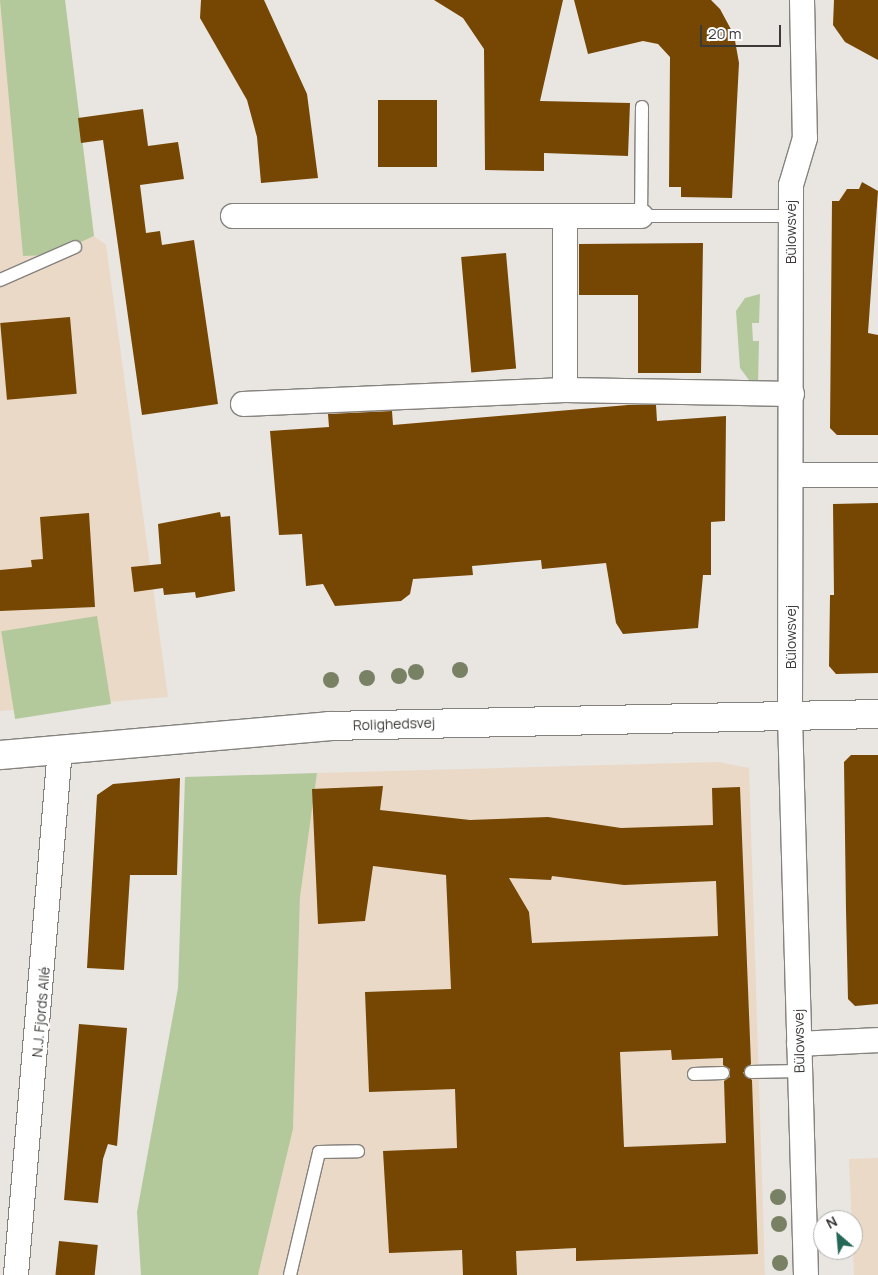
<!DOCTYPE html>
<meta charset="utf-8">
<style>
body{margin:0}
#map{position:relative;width:878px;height:1275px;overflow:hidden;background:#e9e5e1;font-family:Manrope,sans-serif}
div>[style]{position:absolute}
.education>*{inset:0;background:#ead9c7}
.green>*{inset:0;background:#b3c99c;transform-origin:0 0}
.building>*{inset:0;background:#764703;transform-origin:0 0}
.roads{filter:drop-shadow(1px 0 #85827e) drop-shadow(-1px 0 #85827e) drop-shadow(0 1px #85827e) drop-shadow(0 -1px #85827e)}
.lane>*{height:12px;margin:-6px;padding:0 6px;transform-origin:6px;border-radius:6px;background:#fff}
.street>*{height:24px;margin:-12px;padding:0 12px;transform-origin:12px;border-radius:12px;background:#fff}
.secondary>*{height:28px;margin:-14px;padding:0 14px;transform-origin:14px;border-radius:14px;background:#fff}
.trees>*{width:16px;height:16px;margin:-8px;border-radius:50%;background:#798165}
span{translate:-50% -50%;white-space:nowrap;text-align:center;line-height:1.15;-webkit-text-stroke:5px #fff;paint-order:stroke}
.street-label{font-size:14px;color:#3b3a38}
.north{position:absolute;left:813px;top:1210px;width:50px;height:50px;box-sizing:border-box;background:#fff;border:1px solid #b1b0af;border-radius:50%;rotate:333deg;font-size:14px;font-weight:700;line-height:20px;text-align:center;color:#3b3a38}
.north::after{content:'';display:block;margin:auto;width:18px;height:22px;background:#266857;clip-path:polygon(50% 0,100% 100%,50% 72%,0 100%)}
.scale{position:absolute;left:700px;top:25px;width:81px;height:22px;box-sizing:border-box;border:2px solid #3b3a38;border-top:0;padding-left:6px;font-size:15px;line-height:18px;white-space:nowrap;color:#3b3a38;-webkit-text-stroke:4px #fff;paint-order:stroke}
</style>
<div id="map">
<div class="education">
<div style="clip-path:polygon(0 0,65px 0,94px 236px,106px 245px,168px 697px,0 711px)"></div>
<div style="clip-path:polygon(718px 762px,749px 768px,765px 1275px,258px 1275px,293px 1129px,300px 897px,317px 773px)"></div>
<div style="clip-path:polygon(878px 1158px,878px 1275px,854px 1275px,849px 1159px)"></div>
</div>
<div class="green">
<div style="clip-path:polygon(0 0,65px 0,94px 236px,52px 255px,23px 256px)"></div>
<div style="clip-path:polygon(760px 294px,759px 323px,752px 323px,753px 341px,759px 341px,758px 384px,752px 384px,740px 368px,736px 311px,745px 298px)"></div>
<div style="left:97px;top:616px;width:89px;height:97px;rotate:81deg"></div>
<div style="clip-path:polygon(317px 773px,300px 897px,293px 1129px,258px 1275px,141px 1275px,137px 1212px,178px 988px,185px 777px)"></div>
</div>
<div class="building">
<div style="clip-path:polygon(201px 0,264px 0,307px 94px,318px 178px,261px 183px,257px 137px,247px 100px,200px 18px)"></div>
<div style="clip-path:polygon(434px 0,563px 0,540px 101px,630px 103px,628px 156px,544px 153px,544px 171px,485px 170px,484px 49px,463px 18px)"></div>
<div style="clip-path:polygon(574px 0,711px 0,720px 9px,734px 35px,739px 63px,732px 198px,681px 197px,681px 187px,669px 187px,670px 57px,658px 44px,643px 41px,588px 54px)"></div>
<div style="clip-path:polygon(834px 0,878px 0,878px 60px,845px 42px,833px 25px)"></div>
<div style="left:378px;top:100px;width:59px;height:67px"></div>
<div style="clip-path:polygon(143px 109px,148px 146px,178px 142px,184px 179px,140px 185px,146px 233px,160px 231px,162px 245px,194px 240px,218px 404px,142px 415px,103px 140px,81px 143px,78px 118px)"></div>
<div style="clip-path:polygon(862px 182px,878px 191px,868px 333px,878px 335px,878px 435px,837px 435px,830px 428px,832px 201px,839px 201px,847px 189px,859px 189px)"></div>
<div style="clip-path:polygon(703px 243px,701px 373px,638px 373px,638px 295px,579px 295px,579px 244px)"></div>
<div style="left:506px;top:253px;width:116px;height:45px;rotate:85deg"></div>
<div style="left:70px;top:317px;width:77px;height:70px;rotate:85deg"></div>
<div style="clip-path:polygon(628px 405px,656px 405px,657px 421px,726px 416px,725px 521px,711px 522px,711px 575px,703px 575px,698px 628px,623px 634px,616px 623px,606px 563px,542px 569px,541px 560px,472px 566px,473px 575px,413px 579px,410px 594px,401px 601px,335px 606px,323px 584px,306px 586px,302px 534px,279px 535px,270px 431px,329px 427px,328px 414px,392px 411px,393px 425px)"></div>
<div style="clip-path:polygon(878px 503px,878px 673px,836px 674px,829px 666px,830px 595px,834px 595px,833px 504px)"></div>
<div style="clip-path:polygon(220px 512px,221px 517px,230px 516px,235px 591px,196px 598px,195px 592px,164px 595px,163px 588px,134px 592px,131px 567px,161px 564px,158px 524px)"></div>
<div style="clip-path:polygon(89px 513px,95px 607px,0 611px,0 570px,32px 567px,31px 560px,43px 559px,40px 517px)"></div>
<div style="clip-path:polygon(851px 755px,878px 755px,878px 1004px,855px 1006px,848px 999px,846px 910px,844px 762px)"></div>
<div style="clip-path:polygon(180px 778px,177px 875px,130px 875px,124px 970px,87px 968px,97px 795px,113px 784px)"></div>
<div style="clip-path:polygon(evenodd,383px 786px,380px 810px,470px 820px,548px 817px,621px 828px,713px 825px,712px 788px,740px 787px,751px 1064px,743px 1073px,752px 1080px,758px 1254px,576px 1261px,576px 1248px,516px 1251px,517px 1275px,463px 1275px,462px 1250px,389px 1253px,383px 1151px,457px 1148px,455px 1089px,369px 1092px,365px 992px,451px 989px,446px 875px,373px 866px,365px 921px,318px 924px,312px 789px,383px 786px,552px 876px,624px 885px,716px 881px,718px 936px,532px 943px,529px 912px,509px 878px,551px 880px,552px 876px,383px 786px,671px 1050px,672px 1060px,723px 1058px,723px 1065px,730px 1069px,730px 1077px,724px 1081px,726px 1143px,624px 1147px,620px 1052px,671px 1050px)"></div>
<div style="clip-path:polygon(79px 1024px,127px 1028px,117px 1146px,108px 1144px,103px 1159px,98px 1203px,64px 1200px)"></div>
<div style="left:59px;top:1241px;width:39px;height:34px;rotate:6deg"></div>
</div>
<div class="roads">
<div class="lane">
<div style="left:642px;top:107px;width:109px;rotate:90.5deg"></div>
<div style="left:641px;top:216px;width:150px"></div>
<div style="left:0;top:280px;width:82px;rotate:-23.7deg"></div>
<div style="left:751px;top:1072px;width:48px;rotate:-1.2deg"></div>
<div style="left:694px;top:1074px;width:29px;rotate:-2deg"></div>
<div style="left:290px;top:1275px;width:126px;rotate:-76.7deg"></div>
<div style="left:319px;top:1152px;width:39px;rotate:-1deg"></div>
</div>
<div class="street">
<div style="left:802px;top:0;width:138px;rotate:88.8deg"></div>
<div style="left:805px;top:138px;width:49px;rotate:106.6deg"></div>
<div style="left:791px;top:185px;width:532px;rotate:90.11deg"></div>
<div style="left:790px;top:717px;width:558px;rotate:88.36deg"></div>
<div style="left:233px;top:216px;width:408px"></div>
<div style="left:565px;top:390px;width:173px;rotate:-90deg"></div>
<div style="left:243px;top:404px;width:322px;rotate:-2.5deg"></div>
<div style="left:565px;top:390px;width:227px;rotate:1deg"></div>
<div style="left:792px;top:475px;width:86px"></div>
<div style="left:799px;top:1044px;width:79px;rotate:-2.9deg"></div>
<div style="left:16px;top:1275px;width:528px;rotate:-85.22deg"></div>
</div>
<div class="secondary">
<div style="left:0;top:755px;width:330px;rotate:-5deg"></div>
<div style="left:329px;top:726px;width:549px;rotate:-1.25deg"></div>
</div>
</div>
<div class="trees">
<div style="left:460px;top:670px"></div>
<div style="left:416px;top:672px"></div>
<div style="left:399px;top:676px"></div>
<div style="left:367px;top:678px"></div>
<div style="left:331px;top:680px"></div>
<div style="left:778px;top:1197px"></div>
<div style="left:779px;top:1224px"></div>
<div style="left:780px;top:1263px"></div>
</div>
<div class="street-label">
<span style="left:791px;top:232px;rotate:-90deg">Bülowsvej</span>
<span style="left:791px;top:637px;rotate:-90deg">Bülowsvej</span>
<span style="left:394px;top:724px;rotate:-2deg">Rolighedsvej</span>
<span style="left:41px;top:1012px;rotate:-85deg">N.J. Fjords Allé</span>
<span style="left:799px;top:1041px;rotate:-91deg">Bülowsvej</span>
</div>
<div class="north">N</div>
<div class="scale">20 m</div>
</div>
